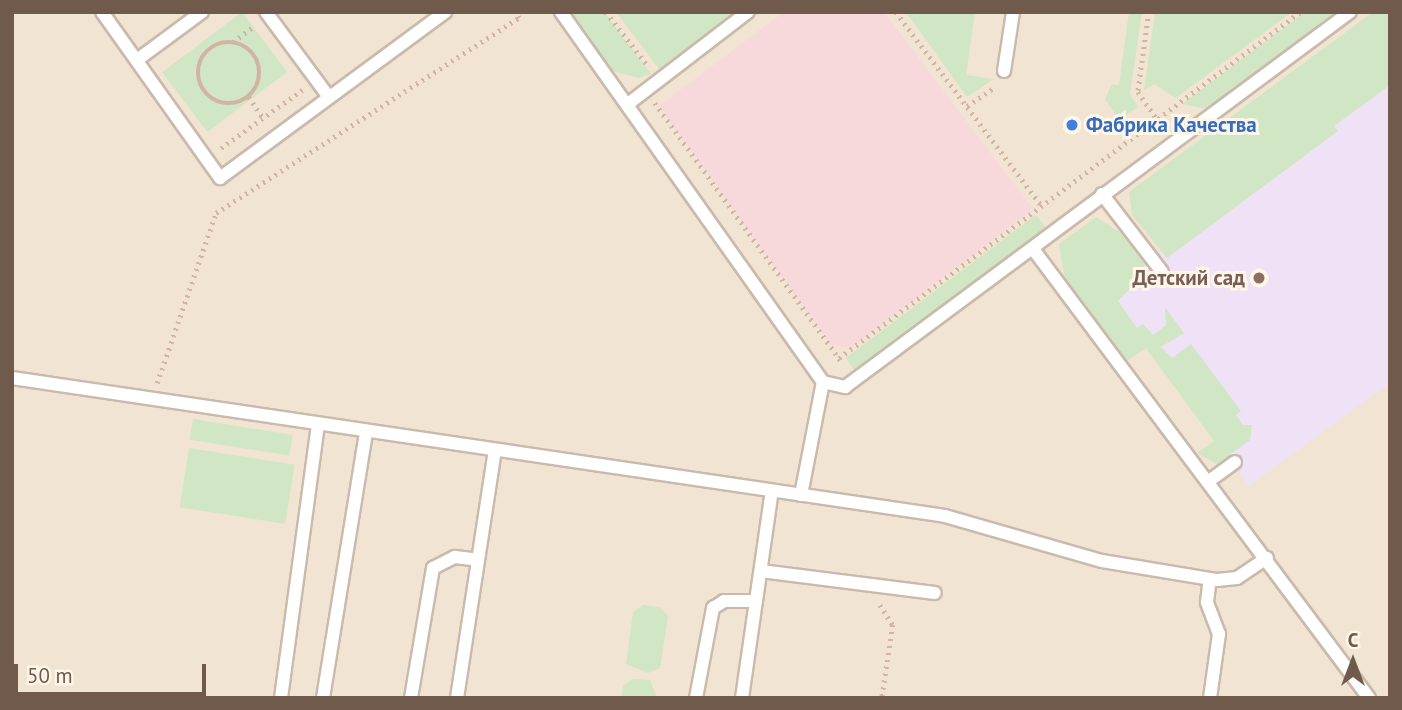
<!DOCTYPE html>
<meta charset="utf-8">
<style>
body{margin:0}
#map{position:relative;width:1402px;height:710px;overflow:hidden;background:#faf2e4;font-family:"PT Sans",sans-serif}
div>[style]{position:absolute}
.residential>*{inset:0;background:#f1e4d3;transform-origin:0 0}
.education>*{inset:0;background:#efe1f6}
.medical>*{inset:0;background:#f7d8db}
.green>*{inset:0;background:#d1e6c4;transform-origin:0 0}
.path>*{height:4.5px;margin-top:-2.25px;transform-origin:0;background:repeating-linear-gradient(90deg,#d1b5a2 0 2px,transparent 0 7px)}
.path>.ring{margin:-2.25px;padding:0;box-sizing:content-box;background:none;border:4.5px solid #d1b5a2;border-radius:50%}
.roads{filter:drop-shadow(2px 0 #cabaab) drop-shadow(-2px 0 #cabaab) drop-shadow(0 2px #cabaab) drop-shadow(0 -2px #cabaab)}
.lane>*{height:12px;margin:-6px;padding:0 6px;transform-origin:6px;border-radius:6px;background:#fff}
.dots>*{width:19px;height:19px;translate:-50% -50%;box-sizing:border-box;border:4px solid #fdf6e9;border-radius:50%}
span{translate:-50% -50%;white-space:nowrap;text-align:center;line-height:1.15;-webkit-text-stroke:6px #fdf6e9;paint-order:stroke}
.shop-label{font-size:21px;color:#366cbe;font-weight:700}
.left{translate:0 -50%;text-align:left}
.education-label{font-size:21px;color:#785e54;font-weight:700}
.right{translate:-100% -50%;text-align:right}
.frame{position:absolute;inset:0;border:14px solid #705a4c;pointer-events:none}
.north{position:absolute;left:1318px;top:626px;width:70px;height:70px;-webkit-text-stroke:5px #fdf6e9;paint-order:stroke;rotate:0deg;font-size:19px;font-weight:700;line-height:28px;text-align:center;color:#705a4c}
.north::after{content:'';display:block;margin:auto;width:24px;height:32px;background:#705a4c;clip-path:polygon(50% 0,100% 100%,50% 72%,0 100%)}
.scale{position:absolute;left:14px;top:664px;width:192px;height:32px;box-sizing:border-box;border:4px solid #705a4c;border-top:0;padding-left:9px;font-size:21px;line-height:24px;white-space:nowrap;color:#705a4c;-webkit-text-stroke:5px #fdf6e9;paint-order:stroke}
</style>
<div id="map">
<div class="residential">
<div style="left:12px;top:12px;width:1378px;height:686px"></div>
</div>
<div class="education">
<div style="clip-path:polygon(1390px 85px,1390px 383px,1249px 486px,1110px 291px)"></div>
</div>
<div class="medical">
<div style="clip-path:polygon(784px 12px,884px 12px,1033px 209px,851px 347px,831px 345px,659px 106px)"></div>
</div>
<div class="green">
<div style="left:242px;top:12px;width:75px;height:100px;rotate:53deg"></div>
<div style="clip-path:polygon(569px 12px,604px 12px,651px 74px,638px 78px,613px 71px)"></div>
<div style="clip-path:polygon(616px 12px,734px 12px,659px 69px)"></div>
<div style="clip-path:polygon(906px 12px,975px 12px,966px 75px,994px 79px,967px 97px)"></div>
<div style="clip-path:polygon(1129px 12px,1142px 12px,1130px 94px,1138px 107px,1119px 120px,1105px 99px,1112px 84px,1119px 85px)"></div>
<div style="clip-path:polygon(1155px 12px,1292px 12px,1176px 98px,1154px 84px,1144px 90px)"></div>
<div style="clip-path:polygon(1305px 12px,1338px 12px,1209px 109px,1182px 104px)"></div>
<div style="clip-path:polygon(1373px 12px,1390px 12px,1390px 85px,1334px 126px,1338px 131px,1167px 258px,1132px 215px,1129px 192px)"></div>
<div style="clip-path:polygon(1036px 215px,1047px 229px,861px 371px,853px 369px,846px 358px)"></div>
<div style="clip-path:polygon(1096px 217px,1121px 233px,1145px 265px,1143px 276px,1118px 301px,1137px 328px,1143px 324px,1153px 335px,1166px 325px,1165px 307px,1184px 333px,1161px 347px,1172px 358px,1191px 344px,1241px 411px,1236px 415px,1243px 425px,1252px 425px,1250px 440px,1217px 464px,1197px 453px,1214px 441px,1146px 348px,1127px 361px,1064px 275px,1059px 244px)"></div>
<div style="left:193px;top:419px;width:101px;height:21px;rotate:9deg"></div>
<div style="left:189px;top:448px;width:107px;height:60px;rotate:9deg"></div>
<div style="clip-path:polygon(643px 605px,660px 607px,668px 616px,660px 668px,648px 673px,626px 664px,633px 612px)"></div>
<div style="clip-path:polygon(633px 679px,650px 680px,657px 698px,621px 698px,623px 686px)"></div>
</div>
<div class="path">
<div style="left:606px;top:12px;width:70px;rotate:52deg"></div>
<div style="left:896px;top:12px;width:245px;rotate:53.1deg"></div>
<div style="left:1149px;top:12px;width:81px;rotate:97.8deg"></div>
<div style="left:1138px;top:92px;width:33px;rotate:55deg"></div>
<div style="left:233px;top:42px;width:26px;rotate:-37deg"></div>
<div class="ring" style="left:198px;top:42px;width:57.5px;height:57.5px"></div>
<div style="left:249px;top:97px;width:25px;rotate:56deg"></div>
<div style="left:655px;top:103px;width:322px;rotate:54.2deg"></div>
<div style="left:967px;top:106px;width:34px;rotate:-34deg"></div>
<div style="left:221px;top:148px;width:100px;rotate:-35.6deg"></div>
<div style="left:839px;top:358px;width:576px;rotate:-36.89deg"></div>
<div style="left:157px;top:383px;width:180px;rotate:-70.9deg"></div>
<div style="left:216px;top:213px;width:360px;rotate:-32.8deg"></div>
<div style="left:519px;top:18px;width:7px;rotate:-124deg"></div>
<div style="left:880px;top:605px;width:24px;rotate:57deg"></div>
<div style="left:893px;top:625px;width:74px;rotate:98.6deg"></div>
</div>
<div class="roads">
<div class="lane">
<div style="left:102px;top:12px;width:204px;rotate:54.6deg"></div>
<div style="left:220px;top:178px;width:280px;rotate:-36.4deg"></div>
<div style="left:266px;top:12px;width:106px;rotate:53.5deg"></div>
<div style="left:561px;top:12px;width:453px;rotate:54.7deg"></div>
<div style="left:823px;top:382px;width:23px;rotate:13deg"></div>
<div style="left:845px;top:387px;width:629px;rotate:-36.6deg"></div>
<div style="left:137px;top:60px;width:81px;rotate:-36.4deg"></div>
<div style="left:1004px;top:71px;width:60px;rotate:-81.3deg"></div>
<div style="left:628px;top:104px;width:151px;rotate:-37.5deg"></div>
<div style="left:1102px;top:194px;width:98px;rotate:52.4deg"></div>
<div style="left:1033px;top:249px;width:561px;rotate:53.19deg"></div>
<div style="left:12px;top:378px;width:943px;rotate:8.41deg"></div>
<div style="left:945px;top:516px;width:163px;rotate:16deg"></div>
<div style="left:1102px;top:561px;width:117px;rotate:9.4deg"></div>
<div style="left:1217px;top:580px;width:20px;rotate:-6deg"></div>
<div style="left:1237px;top:578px;width:36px;rotate:-34deg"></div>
<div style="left:1209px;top:481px;width:32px;rotate:-36deg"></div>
<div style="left:801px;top:495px;width:115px;rotate:-79deg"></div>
<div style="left:761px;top:571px;width:175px;rotate:7.2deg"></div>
<div style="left:281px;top:698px;width:275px;rotate:-82.3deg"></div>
<div style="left:323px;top:698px;width:269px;rotate:-80.8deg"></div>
<div style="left:411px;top:698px;width:132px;rotate:-80.4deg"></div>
<div style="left:433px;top:568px;width:25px;rotate:-27deg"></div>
<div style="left:455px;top:557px;width:23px;rotate:7deg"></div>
<div style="left:457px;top:698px;width:250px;rotate:-81.3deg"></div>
<div style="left:696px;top:698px;width:92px;rotate:-79.3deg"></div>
<div style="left:713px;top:608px;width:13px;rotate:-32deg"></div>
<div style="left:724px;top:601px;width:32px"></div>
<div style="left:742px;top:698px;width:209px;rotate:-81.8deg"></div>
<div style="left:1210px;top:698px;width:65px;rotate:-82deg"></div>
<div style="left:1219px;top:634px;width:34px;rotate:-111deg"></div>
<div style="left:1207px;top:602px;width:23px;rotate:-83deg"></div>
</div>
</div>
<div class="dots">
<div style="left:1072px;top:125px;background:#3f7fe0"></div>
<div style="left:1259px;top:278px;background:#8d6e63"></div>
</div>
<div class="shop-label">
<span class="left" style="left:1086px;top:125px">Фабрика Качества</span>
</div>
<div class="education-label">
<span class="right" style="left:1245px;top:278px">Детский сад</span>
</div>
<div class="frame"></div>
<div class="north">С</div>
<div class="scale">50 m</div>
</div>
